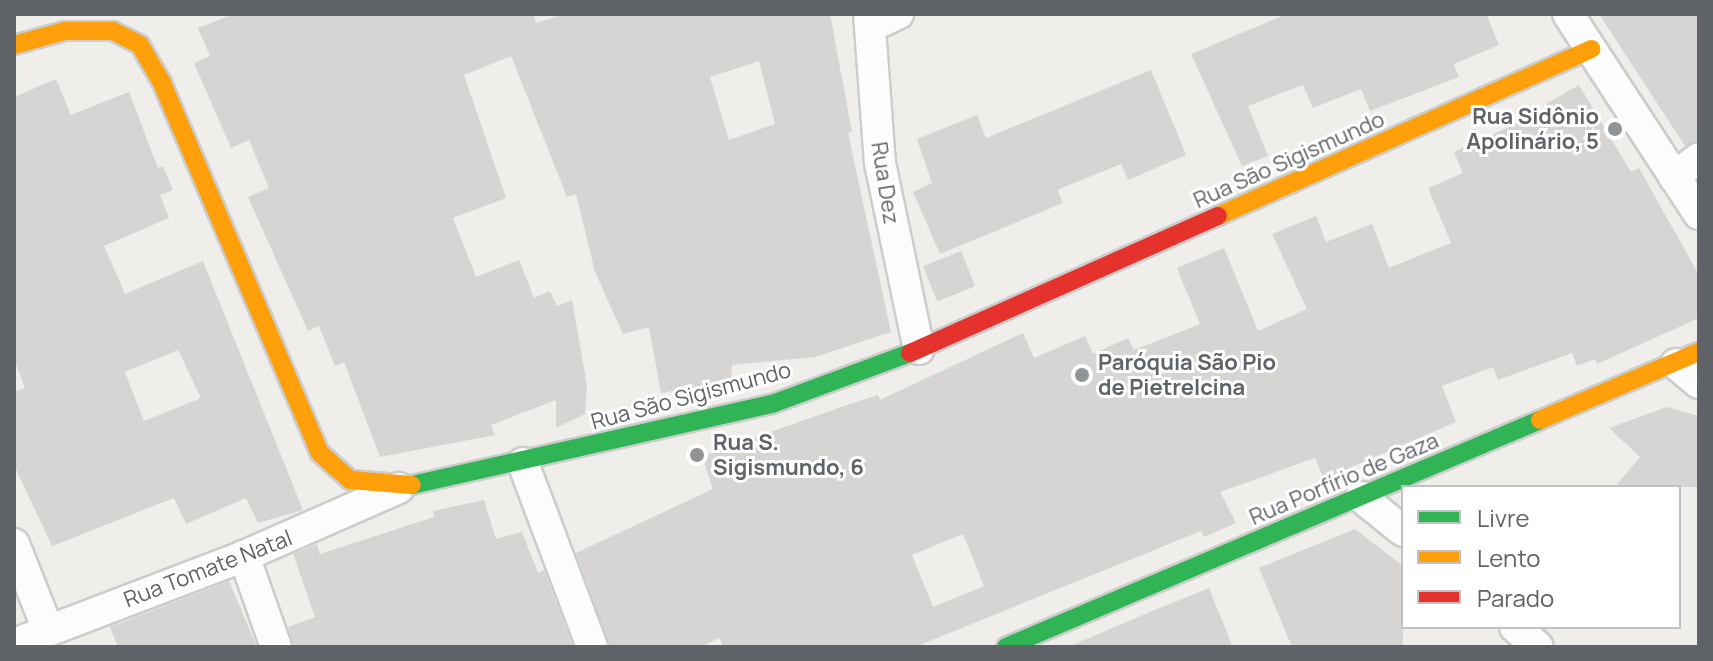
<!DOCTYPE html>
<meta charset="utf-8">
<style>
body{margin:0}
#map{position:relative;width:1713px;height:661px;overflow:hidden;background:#efeeea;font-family:Manrope,sans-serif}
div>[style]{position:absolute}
.building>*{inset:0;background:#d6d5d3;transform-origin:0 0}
.roads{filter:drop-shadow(2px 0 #cbcccc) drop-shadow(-2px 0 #cbcccc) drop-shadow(0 2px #cbcccc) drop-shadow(0 -2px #cbcccc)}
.street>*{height:30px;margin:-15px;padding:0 15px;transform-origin:15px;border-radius:15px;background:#fdfcfc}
.fast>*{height:18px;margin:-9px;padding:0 9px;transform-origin:9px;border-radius:9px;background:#30b455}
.slow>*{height:18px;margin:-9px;padding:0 9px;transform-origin:9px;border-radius:9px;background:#ff9f0a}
.jam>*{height:18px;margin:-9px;padding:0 9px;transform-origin:9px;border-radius:9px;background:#e5322d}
.dots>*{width:22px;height:22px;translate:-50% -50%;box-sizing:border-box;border:4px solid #fff;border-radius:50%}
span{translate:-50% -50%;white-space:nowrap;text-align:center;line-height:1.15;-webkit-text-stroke:6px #fff;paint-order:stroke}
.poi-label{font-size:22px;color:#5f6368;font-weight:700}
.right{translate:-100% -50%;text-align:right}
.left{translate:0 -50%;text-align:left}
.street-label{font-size:22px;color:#5f6368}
.frame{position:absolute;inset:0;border:16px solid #5f6368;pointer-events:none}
.legend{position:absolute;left:1401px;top:485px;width:280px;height:144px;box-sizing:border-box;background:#fff;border:2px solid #bfc1c3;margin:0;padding:10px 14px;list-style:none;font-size:24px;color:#5f6368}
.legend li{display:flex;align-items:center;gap:16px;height:40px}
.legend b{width:40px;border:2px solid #bfc1c3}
</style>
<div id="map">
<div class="building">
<div style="clip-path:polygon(evenodd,234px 14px,534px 14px,536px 23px,564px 14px,830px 14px,852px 132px,848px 133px,891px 332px,815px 357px,732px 365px,731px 381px,661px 393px,649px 327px,623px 334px,595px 272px,576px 194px,567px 197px,511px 56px,464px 75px,506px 198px,453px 218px,476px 277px,519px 260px,534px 298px,550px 291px,557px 306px,572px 300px,587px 386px,585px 414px,556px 428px,556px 400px,491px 425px,495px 435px,380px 457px,344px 362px,335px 366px,319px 326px,308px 331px,248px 197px,269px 188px,249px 140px,231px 148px,194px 63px,210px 56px,198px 28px,234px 14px,759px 61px,775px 124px,729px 140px,710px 77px,759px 61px)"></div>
<div style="clip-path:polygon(1287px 14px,1486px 14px,1499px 45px,1454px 64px,1459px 77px,1370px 111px,1361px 89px,1313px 108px,1303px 85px,1248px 106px,1268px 156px,1242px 166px,1191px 54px)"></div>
<div style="clip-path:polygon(1599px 14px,1699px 14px,1699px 140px,1685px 146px)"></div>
<div style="clip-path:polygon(1151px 70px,1186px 155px,1128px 180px,1121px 164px,1057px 190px,1063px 203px,940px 254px,913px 192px,932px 183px,917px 139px,977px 115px,986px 138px)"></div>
<div style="clip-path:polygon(evenodd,56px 79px,71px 115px,129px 92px,158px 168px,163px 166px,173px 190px,160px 195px,169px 218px,104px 246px,125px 294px,203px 261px,303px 510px,258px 523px,246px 498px,186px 524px,174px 498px,52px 546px,14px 465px,14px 392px,25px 388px,14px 359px,14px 97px,56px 79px,178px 350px,201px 398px,144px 421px,125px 372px,178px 350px)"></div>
<div style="clip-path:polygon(evenodd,1579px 85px,1631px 172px,1639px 168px,1699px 275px,1699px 318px,1597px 364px,1595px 359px,1577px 366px,1572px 353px,1498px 380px,1493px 367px,1442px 386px,1456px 422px,1324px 479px,1315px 458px,1220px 492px,1236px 523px,1204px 537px,1201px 531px,915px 647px,724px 647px,719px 638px,701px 647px,610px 647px,576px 553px,713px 489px,702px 456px,850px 404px,878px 395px,880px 400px,1023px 333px,1034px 358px,1085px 336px,1093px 354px,1128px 338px,1134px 350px,1200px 324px,1177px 268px,1224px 248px,1258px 331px,1307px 309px,1272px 234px,1316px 216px,1326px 242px,1372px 224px,1389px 268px,1451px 243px,1428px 188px,1463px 173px,1454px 152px,1549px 109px,1546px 104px,1579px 85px,963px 534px,984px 586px,933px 607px,912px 555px,963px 534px)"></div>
<div style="left:961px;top:251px;width:38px;height:41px;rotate:68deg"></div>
<div style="clip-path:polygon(1667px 407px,1699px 416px,1699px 487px,1615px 487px,1640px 457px,1609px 428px)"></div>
<div style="clip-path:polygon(484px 500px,496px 539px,522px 532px,538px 573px,544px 570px,573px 647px,294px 647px,288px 627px,315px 617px,293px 554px,317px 544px,320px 554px,434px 517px,433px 511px)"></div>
<div style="clip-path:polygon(1355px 529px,1403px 566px,1403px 647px,1292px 647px,1259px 568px)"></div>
<div style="clip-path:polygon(229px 581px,257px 647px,118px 647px,110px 627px)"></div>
<div style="clip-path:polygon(1209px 588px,1233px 647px,1068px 647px,1145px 614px)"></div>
</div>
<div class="roads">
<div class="street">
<div style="left:869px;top:14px;width:149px;rotate:85.8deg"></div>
<div style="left:880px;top:163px;width:190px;rotate:78.2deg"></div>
<div style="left:1568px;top:14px;width:239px;rotate:56.8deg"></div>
<div style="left:872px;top:26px;width:29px;rotate:-25deg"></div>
<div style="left:1674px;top:177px;width:31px;rotate:-37deg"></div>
<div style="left:1676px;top:364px;width:30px;rotate:40deg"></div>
<div style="left:523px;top:463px;width:197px;rotate:69.4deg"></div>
<div style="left:1361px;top:497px;width:54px;rotate:39deg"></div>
<div style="left:14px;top:544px;width:92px;rotate:68.4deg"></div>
<div style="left:244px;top:556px;width:96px;rotate:70.6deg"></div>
<div style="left:1515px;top:627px;width:30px;rotate:41deg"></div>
<div style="left:14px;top:644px;width:246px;rotate:-20.9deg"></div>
<div style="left:244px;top:556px;width:169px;rotate:-23.7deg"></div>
</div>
<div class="fast">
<div style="left:412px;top:485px;width:369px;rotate:-12.7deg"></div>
<div style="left:772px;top:404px;width:147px;rotate:-20.3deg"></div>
<div style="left:1006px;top:647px;width:580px;rotate:-23.03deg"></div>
</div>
<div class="slow">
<div style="left:14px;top:45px;width:53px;rotate:-15.4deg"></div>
<div style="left:65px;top:31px;width:48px"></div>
<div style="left:113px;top:31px;width:30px;rotate:27deg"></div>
<div style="left:140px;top:45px;width:44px;rotate:59.9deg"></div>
<div style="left:162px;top:83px;width:402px;rotate:66.9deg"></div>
<div style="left:320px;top:453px;width:40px;rotate:42deg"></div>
<div style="left:350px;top:480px;width:62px;rotate:4.6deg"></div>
<div style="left:1218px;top:216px;width:409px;rotate:-24.1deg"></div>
<div style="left:1540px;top:420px;width:173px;rotate:-23.2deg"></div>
</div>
<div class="jam">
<div style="left:910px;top:353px;width:337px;rotate:-24deg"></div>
</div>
</div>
<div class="dots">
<div style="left:1615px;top:129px;background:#919496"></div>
<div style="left:1082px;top:375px;background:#919496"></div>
<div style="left:697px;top:455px;background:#919496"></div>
</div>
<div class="poi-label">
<span class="right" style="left:1599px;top:129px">Rua Sidônio<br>Apolinário, 5</span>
<span class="left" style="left:1098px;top:375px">Paróquia São Pio<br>de Pietrelcina</span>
<span class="left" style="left:713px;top:455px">Rua S.<br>Sigismundo, 6</span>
</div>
<div class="street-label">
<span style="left:1289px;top:160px;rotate:-24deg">Rua São Sigismundo</span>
<span style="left:885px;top:183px;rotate:81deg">Rua Dez</span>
<span style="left:691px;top:396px;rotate:-15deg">Rua São Sigismundo</span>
<span style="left:1344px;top:479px;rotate:-23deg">Rua Porfírio de Gaza</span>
<span style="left:208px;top:569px;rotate:-21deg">Rua Tomate Natal</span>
</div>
<div class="frame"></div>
<ul class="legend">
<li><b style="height:10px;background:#30b455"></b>Livre</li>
<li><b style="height:10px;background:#ff9f0a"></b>Lento</li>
<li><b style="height:10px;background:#e5322d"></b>Parado</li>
</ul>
</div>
